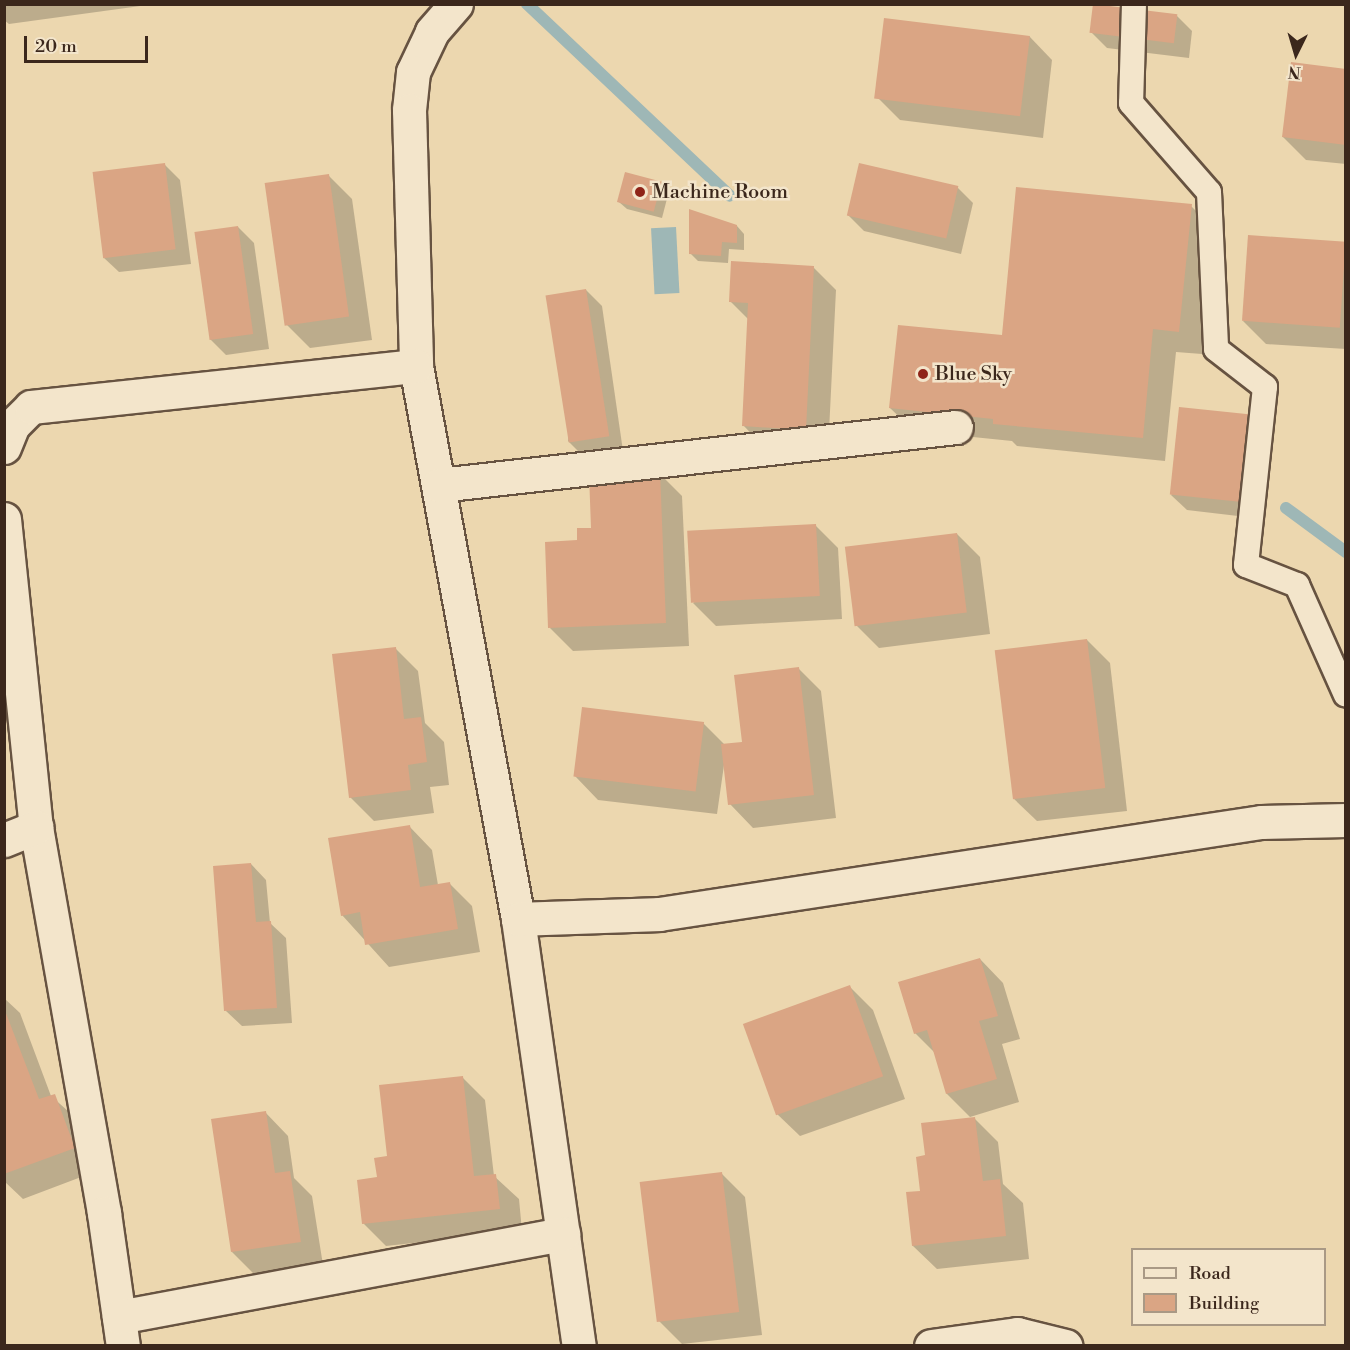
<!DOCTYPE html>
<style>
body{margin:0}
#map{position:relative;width:1350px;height:1350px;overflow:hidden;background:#ecd7af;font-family:"Libre Bodoni",serif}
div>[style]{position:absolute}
.water>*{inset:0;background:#9eb7b6;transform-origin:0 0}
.shadow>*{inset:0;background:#0003}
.stream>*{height:12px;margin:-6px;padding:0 6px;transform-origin:6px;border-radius:6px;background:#9eb7b6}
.building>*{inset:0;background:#daa584;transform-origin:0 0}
.roads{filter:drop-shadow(2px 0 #675341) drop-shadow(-2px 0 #675341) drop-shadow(0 2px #675341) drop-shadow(0 -2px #675341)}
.service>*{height:24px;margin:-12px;padding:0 12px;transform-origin:12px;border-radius:12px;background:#f3e5cb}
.minor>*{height:33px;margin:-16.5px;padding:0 16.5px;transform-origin:16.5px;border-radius:16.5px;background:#f3e5cb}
.dots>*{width:16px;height:16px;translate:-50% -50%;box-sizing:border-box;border:3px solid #f3e5cb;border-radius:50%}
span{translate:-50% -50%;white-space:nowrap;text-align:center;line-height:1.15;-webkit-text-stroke:5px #f3e5cb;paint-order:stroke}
.poi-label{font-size:20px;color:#3b271c}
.left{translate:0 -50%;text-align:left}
.frame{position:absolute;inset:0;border:6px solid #3b271c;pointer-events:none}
.legend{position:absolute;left:1131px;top:1248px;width:195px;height:78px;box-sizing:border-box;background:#f3e5cb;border:2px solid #a99985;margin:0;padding:8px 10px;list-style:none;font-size:18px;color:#3b271c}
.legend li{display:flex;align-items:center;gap:12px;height:30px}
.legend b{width:30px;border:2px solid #a99985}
.north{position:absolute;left:1266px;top:24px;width:60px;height:60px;-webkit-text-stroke:4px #f3e5cb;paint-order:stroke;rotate:185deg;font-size:16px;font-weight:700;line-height:24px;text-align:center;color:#3b271c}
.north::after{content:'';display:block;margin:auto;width:21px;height:27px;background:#3b271c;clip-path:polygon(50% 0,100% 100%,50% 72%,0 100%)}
.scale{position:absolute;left:24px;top:36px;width:124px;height:27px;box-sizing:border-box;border:3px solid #3b271c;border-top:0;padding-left:8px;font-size:18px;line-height:21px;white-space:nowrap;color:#3b271c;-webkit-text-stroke:4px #f3e5cb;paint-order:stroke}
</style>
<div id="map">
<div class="water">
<div style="left:676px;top:227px;width:66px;height:25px;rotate:87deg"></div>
</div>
<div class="shadow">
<div style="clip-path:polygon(4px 4px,155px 4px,9px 24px,4px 20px)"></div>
<div style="clip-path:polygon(1176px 15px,1192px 31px,1189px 58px,1107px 48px,1091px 32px)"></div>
<div style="clip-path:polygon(1029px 36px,1052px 60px,1043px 138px,900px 120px,877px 97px)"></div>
<div style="clip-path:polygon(1346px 70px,1346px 164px,1306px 160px,1283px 137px)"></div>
<div style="clip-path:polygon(164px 164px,180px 180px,191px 264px,119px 272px,103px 257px)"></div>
<div style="clip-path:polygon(329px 176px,352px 199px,372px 340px,310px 348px,287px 325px)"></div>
<div style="clip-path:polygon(661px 183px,669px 191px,662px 218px,627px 209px,619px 202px)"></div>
<div style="clip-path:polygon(957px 187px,973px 203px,961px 254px,864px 231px,848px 215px)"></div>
<div style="clip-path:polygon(1191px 206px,1214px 229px,1202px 354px,1176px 352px,1165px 461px,1017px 446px,1012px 441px,914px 431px,890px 408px,1003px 337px)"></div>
<div style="clip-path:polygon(737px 226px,744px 234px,744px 250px,729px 249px,728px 263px,698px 261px,691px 254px)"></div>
<div style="clip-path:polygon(238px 227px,254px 243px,269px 349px,226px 355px,210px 339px)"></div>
<div style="clip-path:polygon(1346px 244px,1346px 349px,1266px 344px,1243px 321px)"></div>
<div style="clip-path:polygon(813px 267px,836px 290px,828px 452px,766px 449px,743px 425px,748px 319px,730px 301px)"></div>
<div style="clip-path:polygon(586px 290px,602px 306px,623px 451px,584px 457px,568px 441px)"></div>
<div style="clip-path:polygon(1249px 416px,1264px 432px,1255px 518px,1187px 510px,1171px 495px)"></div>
<div style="clip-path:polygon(659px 473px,682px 496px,689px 646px,573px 651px,550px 628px,579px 542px)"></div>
<div style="clip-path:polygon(815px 525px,838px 548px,842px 619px,716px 626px,693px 603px)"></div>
<div style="clip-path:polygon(957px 534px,980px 557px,990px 634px,879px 648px,856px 625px)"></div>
<div style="clip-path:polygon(1087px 640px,1110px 663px,1127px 811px,1037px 821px,1013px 798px)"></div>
<div style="clip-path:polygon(395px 648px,418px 671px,425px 723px,444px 742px,449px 785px,430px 787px,434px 813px,374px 821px,350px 797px)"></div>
<div style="clip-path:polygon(798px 668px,821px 691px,836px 818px,753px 828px,730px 804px,724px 765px,717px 814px,598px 800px,575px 776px,703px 723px,725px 745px,744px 743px)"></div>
<div style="clip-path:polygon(409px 826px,432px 850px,438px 885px,449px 883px,472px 906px,480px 952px,389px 967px,342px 915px)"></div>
<div style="clip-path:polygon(251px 864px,266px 880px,270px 923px,286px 938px,292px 1023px,242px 1026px,226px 1011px)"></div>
<div style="clip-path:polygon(980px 959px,1003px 983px,1020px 1039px,1002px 1044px,1019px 1102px,970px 1117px,947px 1094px,935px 1053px,915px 1033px)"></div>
<div style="clip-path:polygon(850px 987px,873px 1010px,905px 1099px,800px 1136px,776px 1113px)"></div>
<div style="clip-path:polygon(4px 998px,20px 1013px,51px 1096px,77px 1119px,97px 1171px,23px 1199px,4px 1181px)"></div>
<div style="clip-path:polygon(462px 1077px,485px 1100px,494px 1176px,519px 1199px,522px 1231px,386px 1246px,363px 1223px,378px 1179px,389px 1157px)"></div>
<div style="clip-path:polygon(265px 1112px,288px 1136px,294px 1178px,312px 1196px,323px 1265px,255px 1275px,232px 1252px)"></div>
<div style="clip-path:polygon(975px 1119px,998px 1142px,1003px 1184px,1023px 1203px,1029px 1259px,937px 1269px,913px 1246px,927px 1157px)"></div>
<div style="clip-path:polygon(722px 1174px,745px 1197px,762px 1335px,682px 1344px,659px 1321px)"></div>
</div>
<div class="stream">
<div style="left:527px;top:4px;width:279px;rotate:43.4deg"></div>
<div style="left:1286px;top:508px;width:74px;rotate:36.3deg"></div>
</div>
<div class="building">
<div style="left:1093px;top:4px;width:85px;height:29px;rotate:7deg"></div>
<div style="left:884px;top:18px;width:147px;height:81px;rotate:7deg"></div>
<div style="clip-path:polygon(1291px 62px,1346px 69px,1346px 145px,1282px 137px)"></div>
<div style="left:165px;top:163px;width:87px;height:73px;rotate:83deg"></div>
<div style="left:859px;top:163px;width:102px;height:54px;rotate:13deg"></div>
<div style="left:625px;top:172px;width:38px;height:31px;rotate:15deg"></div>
<div style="left:329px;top:174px;width:144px;height:65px;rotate:82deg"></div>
<div style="clip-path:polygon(1016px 187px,1192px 204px,1179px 332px,1153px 329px,1143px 438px,993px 424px,993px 419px,889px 408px,898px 325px,1002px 335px)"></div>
<div style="clip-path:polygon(689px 209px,737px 225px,737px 243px,722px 242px,721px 256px,689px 254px)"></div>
<div style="left:238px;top:226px;width:109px;height:44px;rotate:82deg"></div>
<div style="left:1248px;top:235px;width:98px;height:86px;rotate:4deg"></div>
<div style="clip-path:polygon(731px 261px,814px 266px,806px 430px,742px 426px,748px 303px,729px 302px)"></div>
<div style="left:586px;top:289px;width:149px;height:41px;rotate:81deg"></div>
<div style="left:1179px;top:407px;width:70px;height:88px;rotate:6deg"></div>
<div style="clip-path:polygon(660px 471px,666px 623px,548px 628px,545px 542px,577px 540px,577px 528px,591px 528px,589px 474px)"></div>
<div style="left:816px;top:524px;width:72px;height:129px;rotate:87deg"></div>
<div style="left:957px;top:533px;width:80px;height:113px;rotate:83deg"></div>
<div style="left:1087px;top:639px;width:150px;height:93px;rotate:83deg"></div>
<div style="clip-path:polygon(396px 647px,404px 719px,421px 717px,427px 762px,408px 765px,411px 790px,349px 798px,332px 654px)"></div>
<div style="clip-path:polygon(799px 667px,814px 795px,728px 805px,721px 744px,742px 742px,734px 675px)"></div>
<div style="left:582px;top:707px;width:123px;height:70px;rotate:7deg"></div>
<div style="clip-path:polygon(410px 825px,420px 887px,450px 882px,458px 929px,365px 945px,360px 912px,341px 916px,328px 838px)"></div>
<div style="clip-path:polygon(251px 863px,256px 922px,271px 921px,277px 1008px,224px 1011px,213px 866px)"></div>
<div style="clip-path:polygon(980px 958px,998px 1016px,979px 1021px,997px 1079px,946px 1094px,927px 1030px,914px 1034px,898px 982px)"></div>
<div style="left:850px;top:985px;width:97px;height:114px;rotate:70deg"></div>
<div style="clip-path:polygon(4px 1008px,39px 1099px,55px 1094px,75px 1148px,4px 1174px)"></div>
<div style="clip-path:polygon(463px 1076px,474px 1176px,496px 1174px,500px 1209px,362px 1224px,357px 1180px,377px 1177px,374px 1158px,387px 1156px,379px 1085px)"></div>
<div style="clip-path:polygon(266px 1111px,275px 1173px,290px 1171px,301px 1242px,231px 1252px,211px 1119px)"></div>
<div style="clip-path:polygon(975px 1117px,983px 1181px,1000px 1179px,1006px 1236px,912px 1246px,906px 1192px,920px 1191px,916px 1157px,925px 1155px,921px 1123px)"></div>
<div style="left:722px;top:1172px;width:141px;height:83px;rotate:83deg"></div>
</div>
<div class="roads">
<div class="service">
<div style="left:1134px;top:4px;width:99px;rotate:91.7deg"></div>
<div style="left:1131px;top:103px;width:118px;rotate:48.8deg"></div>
<div style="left:1209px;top:192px;width:157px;rotate:87.4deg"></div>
<div style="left:1216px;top:349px;width:62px;rotate:37.8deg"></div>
<div style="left:1265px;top:387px;width:179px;rotate:96.1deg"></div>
<div style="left:1246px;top:565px;width:55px;rotate:21.4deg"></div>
<div style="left:1297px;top:585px;width:120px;rotate:66deg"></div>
</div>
<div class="minor">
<div style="left:456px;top:4px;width:37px;rotate:131deg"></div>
<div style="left:432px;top:32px;width:44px;rotate:115.4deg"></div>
<div style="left:413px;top:72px;width:38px;rotate:96deg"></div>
<div style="left:409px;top:110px;width:256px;rotate:88.4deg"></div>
<div style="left:416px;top:366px;width:562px;rotate:79.55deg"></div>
<div style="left:518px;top:919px;width:431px;rotate:81.9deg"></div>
<div style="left:4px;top:447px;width:24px;rotate:-68deg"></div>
<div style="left:13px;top:425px;width:25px;rotate:-45deg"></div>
<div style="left:31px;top:407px;width:387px;rotate:-6.1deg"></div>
<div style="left:439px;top:485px;width:520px;rotate:-6.4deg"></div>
<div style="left:4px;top:519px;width:310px;rotate:84.1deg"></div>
<div style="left:36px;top:827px;width:392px;rotate:80deg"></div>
<div style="left:104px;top:1213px;width:134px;rotate:81.9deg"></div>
<div style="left:4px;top:840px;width:35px;rotate:-22deg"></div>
<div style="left:518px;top:919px;width:141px;rotate:-2deg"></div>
<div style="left:659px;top:914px;width:609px;rotate:-8.69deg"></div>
<div style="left:1261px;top:822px;width:85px;rotate:-1.3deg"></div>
<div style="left:119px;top:1317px;width:452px;rotate:-10.6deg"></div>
<div style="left:931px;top:1346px;width:87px;rotate:-7.9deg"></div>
<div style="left:1017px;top:1334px;width:50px;rotate:13.8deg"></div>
</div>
</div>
<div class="dots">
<div style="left:640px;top:192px;background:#8f2418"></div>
<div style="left:923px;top:374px;background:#8f2418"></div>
</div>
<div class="poi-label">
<span class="left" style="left:652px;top:192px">Machine Room</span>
<span class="left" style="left:935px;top:374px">Blue Sky</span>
</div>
<div class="frame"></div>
<ul class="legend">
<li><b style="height:8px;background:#f3e5cb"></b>Road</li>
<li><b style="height:16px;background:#daa584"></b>Building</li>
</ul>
<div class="north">N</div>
<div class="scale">20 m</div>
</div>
